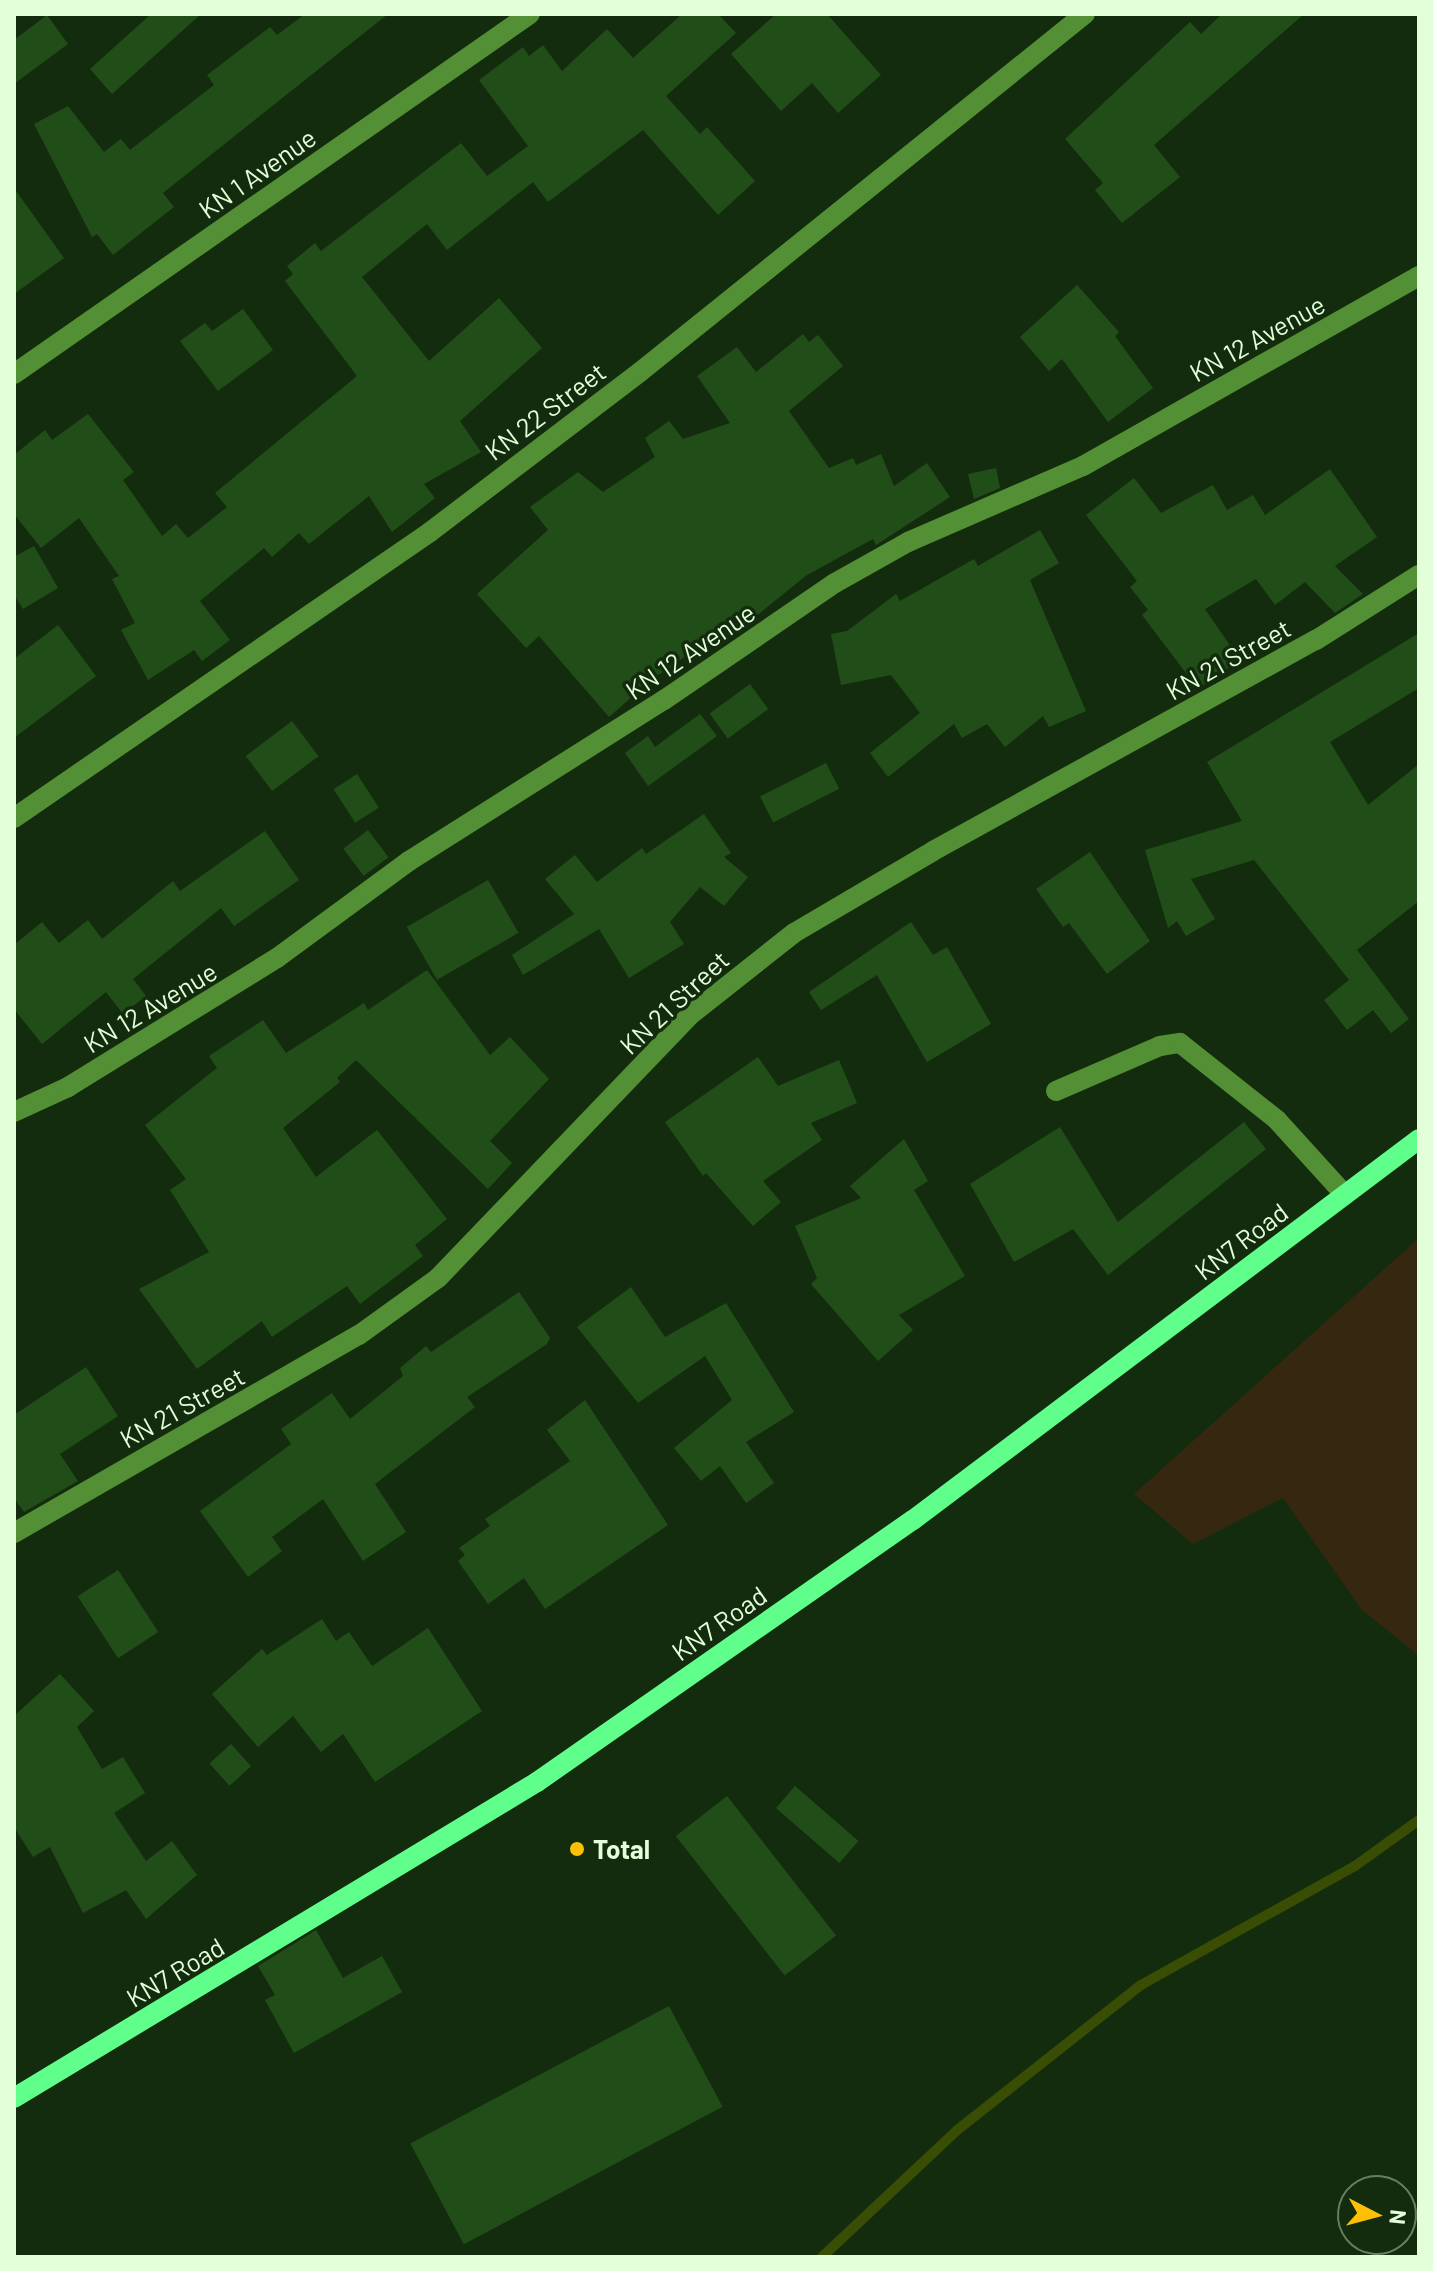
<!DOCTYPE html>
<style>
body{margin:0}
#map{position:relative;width:1433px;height:2271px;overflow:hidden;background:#142c0e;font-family:Barlow,sans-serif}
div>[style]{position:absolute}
.green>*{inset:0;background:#362711}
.stream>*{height:10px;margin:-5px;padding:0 5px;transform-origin:5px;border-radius:5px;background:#394d05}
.building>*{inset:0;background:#214e18;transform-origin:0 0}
.minor>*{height:20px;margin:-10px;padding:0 10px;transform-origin:10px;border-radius:10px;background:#528f35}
.major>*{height:20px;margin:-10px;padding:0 10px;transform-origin:10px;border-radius:10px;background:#60ff8b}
.dots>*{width:22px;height:22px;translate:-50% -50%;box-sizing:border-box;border:4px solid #142c0e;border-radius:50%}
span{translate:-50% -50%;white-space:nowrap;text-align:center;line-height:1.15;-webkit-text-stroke:7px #142c0e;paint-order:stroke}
.street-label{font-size:26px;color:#e2ffd9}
.poi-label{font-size:26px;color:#e2ffd9;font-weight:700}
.left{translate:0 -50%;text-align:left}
.frame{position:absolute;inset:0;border:16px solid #e2ffd9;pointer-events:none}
.north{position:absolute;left:1337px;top:2175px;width:80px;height:80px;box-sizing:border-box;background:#142c0e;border:2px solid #66805f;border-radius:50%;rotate:96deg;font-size:22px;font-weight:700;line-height:32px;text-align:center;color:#e2ffd9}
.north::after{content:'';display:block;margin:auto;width:28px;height:36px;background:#ffbf05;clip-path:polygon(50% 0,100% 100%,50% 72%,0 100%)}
</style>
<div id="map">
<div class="green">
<div style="clip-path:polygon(1419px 1238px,1419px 1656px,1362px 1610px,1283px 1498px,1193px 1544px,1134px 1494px)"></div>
</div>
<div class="stream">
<div style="left:822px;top:2257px;width:184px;rotate:-43.2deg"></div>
<div style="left:956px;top:2131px;width:236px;rotate:-38.3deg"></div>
<div style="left:1141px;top:1985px;width:245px;rotate:-29.1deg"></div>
<div style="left:1355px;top:1866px;width:79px;rotate:-35.7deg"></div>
</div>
<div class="building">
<div style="clip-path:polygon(151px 14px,201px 14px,112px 94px,90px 69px)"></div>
<div style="clip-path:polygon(305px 14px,388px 14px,163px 193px,174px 207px,113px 255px,97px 234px,92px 237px,34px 124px,68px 106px,104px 152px,121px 139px,130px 150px,214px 85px,207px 75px,270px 27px,277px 35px)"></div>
<div style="clip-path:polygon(682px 14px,718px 14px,736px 33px,666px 96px,700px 134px,707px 127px,755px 181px,718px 215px,643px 130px,548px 202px,533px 182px,447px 250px,427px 224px,362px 277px,429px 361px,499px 298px,542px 348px,460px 421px,481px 452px,424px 484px,435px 498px,392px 532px,369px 496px,309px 544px,299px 533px,272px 557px,264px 548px,200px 601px,230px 640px,202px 661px,194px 650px,148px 680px,121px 630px,135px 623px,112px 579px,119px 576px,79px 518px,41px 548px,14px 514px,14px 455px,45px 430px,52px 440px,88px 414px,134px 472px,123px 480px,162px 536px,176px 524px,188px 538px,227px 507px,215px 493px,357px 376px,285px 281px,293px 274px,287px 266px,315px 243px,321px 251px,461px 143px,487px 176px,528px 146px,479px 80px,523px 47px,529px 56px,543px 45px,562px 71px,607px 29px,633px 58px)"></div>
<div style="clip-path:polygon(776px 14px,827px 14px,881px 75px,838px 113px,812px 83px,781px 111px,731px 54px)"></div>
<div style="clip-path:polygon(1222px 14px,1304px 14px,1154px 145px,1180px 177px,1122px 223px,1095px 190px,1103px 183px,1065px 139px,1190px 22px,1201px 34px)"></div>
<div style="clip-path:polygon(47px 15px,68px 44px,14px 84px,14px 40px)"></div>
<div style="clip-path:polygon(14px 188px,64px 258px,14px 294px)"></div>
<div style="clip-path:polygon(1077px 285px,1119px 332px,1115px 336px,1153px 388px,1108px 422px,1062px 359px,1049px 371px,1020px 337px)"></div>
<div style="clip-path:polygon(243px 309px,273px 350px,218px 391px,180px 341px,205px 323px,212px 331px)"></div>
<div style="clip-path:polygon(803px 334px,809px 342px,818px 335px,843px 366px,789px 411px,829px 468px,853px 458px,856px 465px,881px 454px,894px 486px,927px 463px,950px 497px,876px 545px,873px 539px,807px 575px,750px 621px,746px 615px,651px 680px,609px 717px,539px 636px,526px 648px,477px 594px,548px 530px,530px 507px,578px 472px,603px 492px,655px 457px,645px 438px,669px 421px,683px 439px,730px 423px,697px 376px,737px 347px,756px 372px)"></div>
<div style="clip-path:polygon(996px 468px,1000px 488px,974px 499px,968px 474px)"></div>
<div style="clip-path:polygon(1330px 469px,1377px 537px,1335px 566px,1363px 594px,1335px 613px,1305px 582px,1275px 605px,1256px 579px,1205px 609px,1240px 660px,1198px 689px,1142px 615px,1148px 610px,1130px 587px,1137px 581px,1086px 515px,1134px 478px,1161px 513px,1213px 485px,1227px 510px,1253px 495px,1265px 515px)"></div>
<div style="clip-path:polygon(1040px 530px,1059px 563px,1030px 580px,1086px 711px,1049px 727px,1043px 716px,1005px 747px,987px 724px,962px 738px,954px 724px,888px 777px,870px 753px,920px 713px,891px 675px,841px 685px,831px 634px,847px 631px,896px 594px,900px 601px,974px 559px,978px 566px)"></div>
<div style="clip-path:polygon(34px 546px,58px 588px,23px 609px,14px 595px,14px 557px)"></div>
<div style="clip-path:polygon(58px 625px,96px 676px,14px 738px,14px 659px)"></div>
<div style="clip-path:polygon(1419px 633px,1419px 688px,1330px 742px,1368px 805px,1419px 764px,1419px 901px,1357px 950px,1409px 1019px,1391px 1033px,1373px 1010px,1347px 1030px,1324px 1000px,1349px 980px,1254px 860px,1191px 879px,1215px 919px,1186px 936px,1177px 921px,1168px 928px,1145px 850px,1242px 821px,1207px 762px)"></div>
<div style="left:750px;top:684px;width:31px;height:50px;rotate:54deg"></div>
<div style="clip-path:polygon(700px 714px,717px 736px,648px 786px,625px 753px,648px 736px,655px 747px)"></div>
<div style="left:292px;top:721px;width:44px;height:58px;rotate:53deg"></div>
<div style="left:826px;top:763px;width:29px;height:74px;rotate:63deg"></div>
<div style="left:357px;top:774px;width:40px;height:28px;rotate:57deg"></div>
<div style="clip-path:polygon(704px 814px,731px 853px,724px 857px,748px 877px,724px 906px,700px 887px,670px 922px,684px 944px,629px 978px,599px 929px,523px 975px,512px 955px,574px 914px,545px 879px,575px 855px,597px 882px,642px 848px,646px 854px)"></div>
<div style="left:368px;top:830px;width:34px;height:31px;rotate:53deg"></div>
<div style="clip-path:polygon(265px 831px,299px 880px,234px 926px,221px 908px,133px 979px,146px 996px,123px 1014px,106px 992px,42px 1044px,14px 1009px,14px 945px,42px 922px,59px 943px,88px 920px,102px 939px,173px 881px,180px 891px)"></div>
<div style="clip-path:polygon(1090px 852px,1150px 941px,1107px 974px,1069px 923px,1063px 927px,1036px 889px)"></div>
<div style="left:488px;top:880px;width:61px;height:94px;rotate:60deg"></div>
<div style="clip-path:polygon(911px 922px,933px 955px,947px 947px,991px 1024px,927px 1062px,877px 975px,821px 1010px,809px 992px)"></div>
<div style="clip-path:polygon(427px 970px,490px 1055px,510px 1037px,549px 1079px,490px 1141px,512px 1163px,488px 1189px,356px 1060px,337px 1078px,340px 1082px,283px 1128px,316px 1177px,377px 1130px,447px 1219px,415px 1245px,423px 1256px,360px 1304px,347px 1286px,272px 1337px,262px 1321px,197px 1369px,139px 1289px,209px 1252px,170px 1190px,186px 1179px,145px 1125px,217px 1068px,209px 1056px,263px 1020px,286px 1053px,364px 1003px,368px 1010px)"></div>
<div style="clip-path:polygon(758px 1057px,778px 1086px,839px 1060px,857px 1103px,811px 1123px,822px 1140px,763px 1181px,781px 1202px,753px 1226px,706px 1173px,703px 1176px,665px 1122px)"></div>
<div style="clip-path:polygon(1244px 1122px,1266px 1149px,1108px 1275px,1073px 1229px,1014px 1262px,970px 1184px,1060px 1127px,1118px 1222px)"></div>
<div style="clip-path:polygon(904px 1139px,928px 1181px,914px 1190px,965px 1276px,899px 1315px,913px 1330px,878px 1361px,811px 1284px,817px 1278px,795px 1226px,861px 1198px,850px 1186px)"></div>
<div style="clip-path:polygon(631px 1287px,665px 1337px,726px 1303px,794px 1412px,746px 1442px,774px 1483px,746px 1503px,720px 1466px,701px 1481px,674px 1448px,732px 1400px,705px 1356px,638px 1403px,577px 1327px)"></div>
<div style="clip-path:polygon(519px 1292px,550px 1338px,547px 1344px,467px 1397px,475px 1407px,375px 1484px,406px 1532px,363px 1561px,323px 1499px,272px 1537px,282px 1551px,248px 1577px,200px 1511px,291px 1444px,281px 1429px,332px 1393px,350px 1419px,403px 1376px,400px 1368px,426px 1346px,431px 1352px)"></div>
<div style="clip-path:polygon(86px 1367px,118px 1416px,60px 1454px,78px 1481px,24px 1512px,14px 1498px,14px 1415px)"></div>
<div style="clip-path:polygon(585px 1400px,668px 1525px,545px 1609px,524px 1578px,488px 1604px,458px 1561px,465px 1555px,459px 1548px,490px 1526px,485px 1519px,570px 1461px,547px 1430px)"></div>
<div style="left:118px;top:1570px;width:74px;height:48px;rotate:57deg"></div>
<div style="clip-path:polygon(322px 1619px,336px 1641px,349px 1632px,372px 1666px,428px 1628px,482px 1711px,375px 1782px,343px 1734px,321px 1752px,293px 1716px,258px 1747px,212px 1694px,262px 1649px,267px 1655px)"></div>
<div style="clip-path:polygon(60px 1674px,94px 1711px,77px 1727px,102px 1769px,123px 1757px,145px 1793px,114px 1813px,146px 1861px,172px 1841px,197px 1875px,146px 1919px,126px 1890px,83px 1913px,50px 1847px,33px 1857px,14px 1827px,14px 1716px)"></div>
<div style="left:231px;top:1744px;width:30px;height:29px;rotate:48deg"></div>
<div style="left:795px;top:1786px;width:84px;height:29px;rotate:41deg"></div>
<div style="left:727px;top:1796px;width:177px;height:65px;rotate:52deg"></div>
<div style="clip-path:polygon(316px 1930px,343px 1978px,382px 1956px,402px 1992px,294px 2053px,265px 2000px,275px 1995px,258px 1966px)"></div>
<div style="left:669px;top:2006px;width:114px;height:293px;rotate:62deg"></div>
</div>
<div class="minor">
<div style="left:14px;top:374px;width:629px;rotate:-34.9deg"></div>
<div style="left:14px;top:818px;width:505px;rotate:-34.51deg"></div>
<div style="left:430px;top:532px;width:264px;rotate:-37.3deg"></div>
<div style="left:640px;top:372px;width:571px;rotate:-38.82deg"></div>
<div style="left:1056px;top:1091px;width:113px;rotate:-23.4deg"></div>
<div style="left:1160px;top:1046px;width:20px;rotate:-9deg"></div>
<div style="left:1180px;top:1043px;width:124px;rotate:38.4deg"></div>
<div style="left:1277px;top:1120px;width:101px;rotate:47.8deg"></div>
<div style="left:14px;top:1112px;width:60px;rotate:-24.8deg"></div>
<div style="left:68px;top:1087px;width:246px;rotate:-31.7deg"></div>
<div style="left:277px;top:958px;width:164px;rotate:-36.3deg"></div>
<div style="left:409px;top:861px;width:302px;rotate:-32.3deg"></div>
<div style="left:664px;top:700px;width:207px;rotate:-34.4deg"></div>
<div style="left:835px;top:583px;width:84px;rotate:-29.3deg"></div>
<div style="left:908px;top:542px;width:191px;rotate:-23.5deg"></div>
<div style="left:1083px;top:466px;width:386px;rotate:-29.5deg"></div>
<div style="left:14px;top:1533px;width:398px;rotate:-29.9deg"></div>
<div style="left:359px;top:1335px;width:97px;rotate:-35.8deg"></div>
<div style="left:438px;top:1278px;width:363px;rotate:-46.2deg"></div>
<div style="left:689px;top:1016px;width:134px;rotate:-38.3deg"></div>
<div style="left:794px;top:933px;width:161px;rotate:-30.5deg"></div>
<div style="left:933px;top:851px;width:437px;rotate:-28.9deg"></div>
<div style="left:1316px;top:640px;width:122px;rotate:-32.3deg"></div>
</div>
<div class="major">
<div style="left:14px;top:2098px;width:611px;rotate:-31.14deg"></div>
<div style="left:537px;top:1782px;width:458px;rotate:-34.9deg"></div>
<div style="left:913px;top:1520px;width:633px;rotate:-36.98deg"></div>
</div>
<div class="dots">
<div style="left:577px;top:1849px;background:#ffbf05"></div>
</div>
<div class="street-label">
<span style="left:257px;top:173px;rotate:-35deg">KN 1 Avenue</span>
<span style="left:1257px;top:338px;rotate:-29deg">KN 12 Avenue</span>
<span style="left:545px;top:411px;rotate:-37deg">KN 22 Street</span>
<span style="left:690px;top:651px;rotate:-34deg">KN 12 Avenue</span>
<span style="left:1228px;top:659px;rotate:-29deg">KN 21 Street</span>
<span style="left:674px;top:1002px;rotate:-43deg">KN 21 Street</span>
<span style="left:150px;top:1007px;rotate:-31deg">KN 12 Avenue</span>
<span style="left:1241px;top:1241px;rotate:-37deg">KN7 Road</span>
<span style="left:182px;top:1407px;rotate:-29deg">KN 21 Street</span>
<span style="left:719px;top:1623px;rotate:-35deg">KN7 Road</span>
<span style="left:175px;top:1972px;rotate:-31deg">KN7 Road</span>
</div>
<div class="poi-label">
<span class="left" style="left:593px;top:1849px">Total</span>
</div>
<div class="frame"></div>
<div class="north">N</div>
</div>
